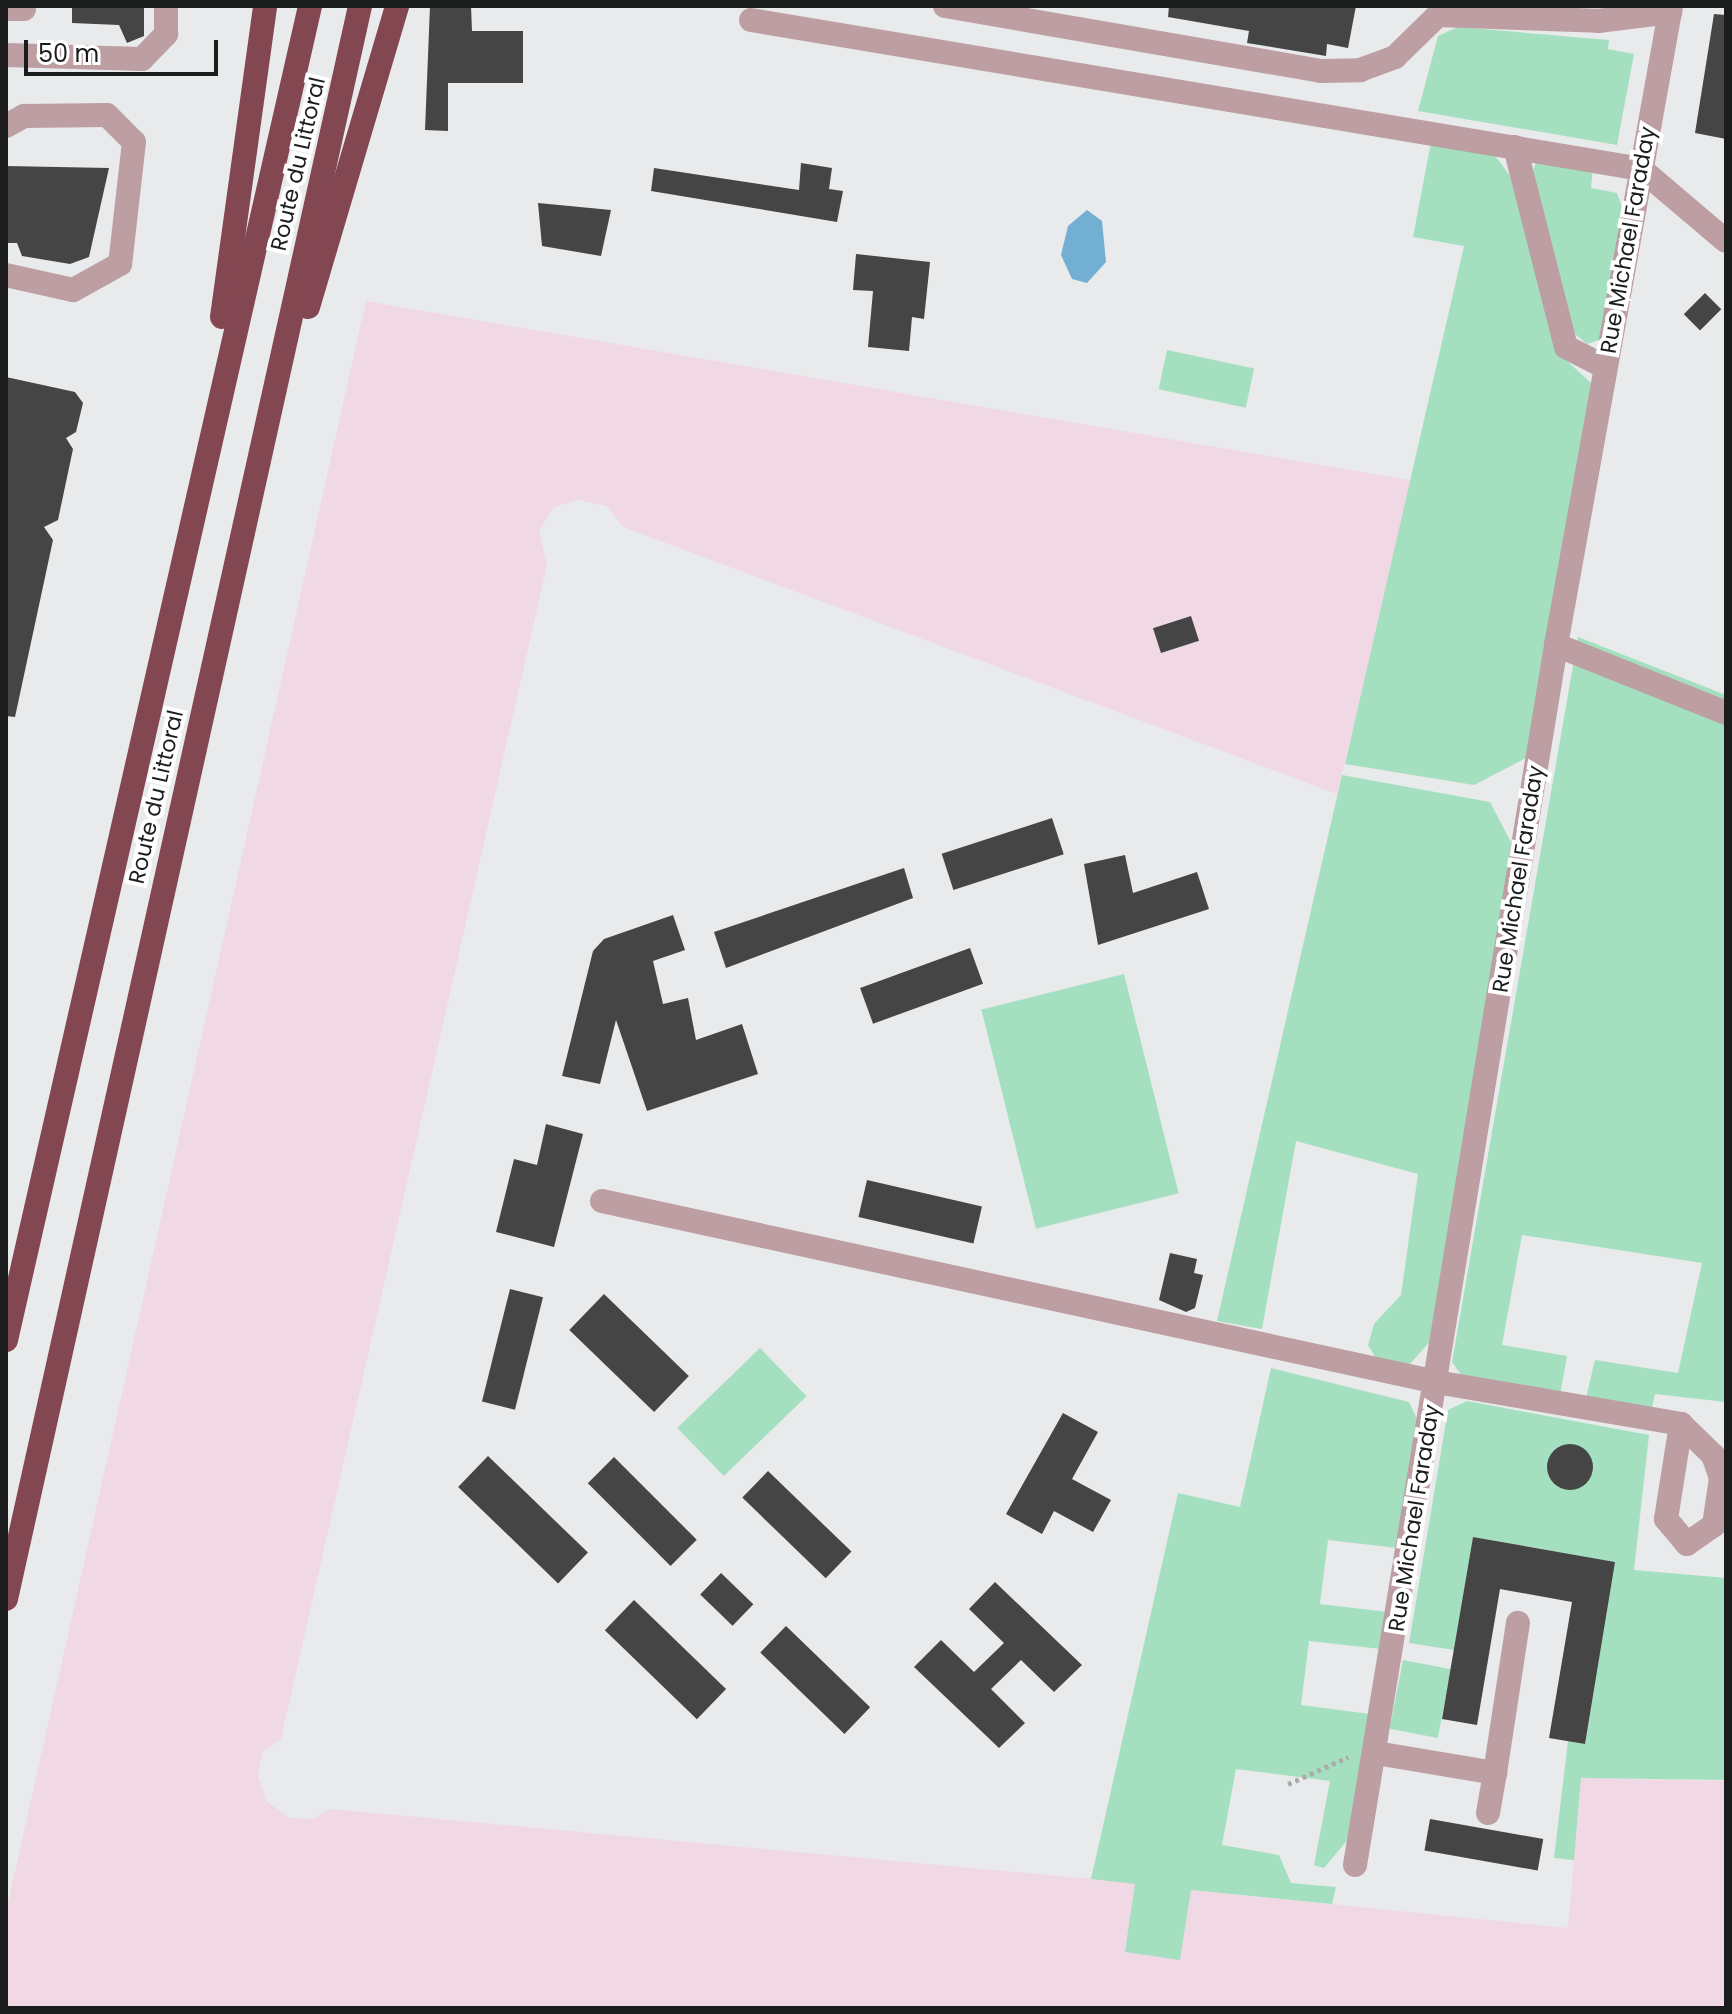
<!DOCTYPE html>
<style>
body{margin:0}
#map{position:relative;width:1732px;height:2014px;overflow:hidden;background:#e9eaeb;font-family:Poppins,sans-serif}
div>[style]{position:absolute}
.industrial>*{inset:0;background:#f0d9e5}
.green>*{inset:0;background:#a4e0c0;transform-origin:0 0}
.water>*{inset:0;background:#73aed3}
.building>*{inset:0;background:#464545;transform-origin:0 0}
.round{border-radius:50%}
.path>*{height:5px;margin-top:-2.5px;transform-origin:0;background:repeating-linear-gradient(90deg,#aaabac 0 4px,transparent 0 8px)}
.minor>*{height:24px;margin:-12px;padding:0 12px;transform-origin:12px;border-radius:12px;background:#bd9ea2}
.highway>*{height:24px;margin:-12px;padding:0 12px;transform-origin:12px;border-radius:12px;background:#834752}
span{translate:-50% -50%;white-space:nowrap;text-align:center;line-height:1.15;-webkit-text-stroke:8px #fff;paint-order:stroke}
.street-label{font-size:22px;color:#1b1c1c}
.frame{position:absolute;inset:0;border:8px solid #1b1c1c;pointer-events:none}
.scale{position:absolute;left:24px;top:40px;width:194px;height:36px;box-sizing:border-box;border:4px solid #1b1c1c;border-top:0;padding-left:10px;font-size:24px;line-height:28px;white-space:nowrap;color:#1b1c1c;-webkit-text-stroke:6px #fff;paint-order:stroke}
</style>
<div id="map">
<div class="industrial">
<div style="clip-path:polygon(366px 301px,1414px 481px,1337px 794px,623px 527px,607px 506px,578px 500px,554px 507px,539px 531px,547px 565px,281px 1739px,263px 1752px,258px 1775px,266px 1801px,290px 1818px,313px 1819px,330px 1809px,1135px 1883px,1180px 1960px,1191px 1890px,1568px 1928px,1581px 1778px,1726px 1781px,1726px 2008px,6px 2008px,6px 1912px)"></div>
</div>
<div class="green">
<div style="clip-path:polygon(1458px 27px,1609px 40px,1608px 49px,1634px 54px,1617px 145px,1418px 111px,1438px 36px)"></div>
<div style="clip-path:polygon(1431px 142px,1493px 153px,1514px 181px,1555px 350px,1591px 383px,1528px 757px,1474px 785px,1345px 764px,1464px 246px,1413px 237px)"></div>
<div style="clip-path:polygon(1538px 158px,1593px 166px,1591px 188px,1617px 193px,1625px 215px,1602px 339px,1587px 344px,1569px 329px,1532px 173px)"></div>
<div style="left:1167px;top:350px;width:89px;height:40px;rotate:12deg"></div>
<div style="clip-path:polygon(1578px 637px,1726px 695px,1726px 1402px,1655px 1394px,1652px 1408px,1586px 1398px,1595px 1360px,1678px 1373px,1702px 1263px,1522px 1235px,1502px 1345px,1567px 1356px,1560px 1395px,1464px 1379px,1452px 1362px)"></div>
<div style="clip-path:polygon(1342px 775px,1490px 802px,1515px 850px,1432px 1339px,1410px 1364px,1377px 1360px,1368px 1345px,1374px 1324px,1401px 1295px,1418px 1174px,1296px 1141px,1262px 1329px,1217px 1321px)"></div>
<div style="left:1124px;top:974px;width:226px;height:147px;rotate:76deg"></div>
<div style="left:760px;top:1348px;width:67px;height:115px;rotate:46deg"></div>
<div style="clip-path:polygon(1271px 1368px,1409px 1402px,1418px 1421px,1397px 1548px,1328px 1540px,1320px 1604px,1387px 1612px,1381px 1649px,1309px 1641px,1301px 1705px,1370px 1714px,1350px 1837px,1324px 1868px,1314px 1865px,1330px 1781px,1236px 1769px,1222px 1845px,1279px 1855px,1291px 1883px,1336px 1887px,1332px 1904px,1191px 1890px,1180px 1960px,1125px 1952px,1135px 1884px,1091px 1879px,1178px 1493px,1240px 1507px)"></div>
<div style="clip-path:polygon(1467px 1401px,1649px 1435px,1634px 1570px,1726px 1578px,1726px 1780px,1581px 1778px,1574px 1860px,1554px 1858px,1568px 1741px,1585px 1744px,1614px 1562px,1473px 1537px,1454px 1650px,1409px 1643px,1448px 1410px)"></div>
<div style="left:1403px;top:1660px;width:49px;height:70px;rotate:11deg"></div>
</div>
<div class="water">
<div style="clip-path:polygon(1087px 210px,1102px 221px,1106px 262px,1087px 283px,1072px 279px,1061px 255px,1068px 226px)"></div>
</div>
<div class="building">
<div style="clip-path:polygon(72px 6px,144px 6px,144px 36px,127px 43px,119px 25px,72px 23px)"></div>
<div style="clip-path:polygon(430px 6px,471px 6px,472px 31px,523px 31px,523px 83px,448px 83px,448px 131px,425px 130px)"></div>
<div style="clip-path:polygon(1169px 6px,1356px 6px,1348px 48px,1327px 44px,1326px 56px,1247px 43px,1249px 31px,1168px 17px)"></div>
<div style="clip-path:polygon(1714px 14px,1726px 15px,1726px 139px,1695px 133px)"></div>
<div style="clip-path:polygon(801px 163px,832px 168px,829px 189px,843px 191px,837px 222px,651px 191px,654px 168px,799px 190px)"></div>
<div style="clip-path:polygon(6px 166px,109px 168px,89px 257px,70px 264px,22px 256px,17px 243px,6px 243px)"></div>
<div style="clip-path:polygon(538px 203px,611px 210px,601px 256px,542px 246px)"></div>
<div style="clip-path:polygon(856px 254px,930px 262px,924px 319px,912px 317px,909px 351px,868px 347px,873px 291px,853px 290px)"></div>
<div style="left:1705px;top:293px;width:23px;height:30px;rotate:45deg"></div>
<div style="clip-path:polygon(6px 377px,75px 392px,83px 403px,76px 432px,66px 438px,73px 449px,58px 520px,44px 527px,53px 540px,15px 717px,6px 716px)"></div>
<div style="left:1191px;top:616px;width:26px;height:40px;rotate:72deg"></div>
<div style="left:1052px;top:818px;width:38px;height:116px;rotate:72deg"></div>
<div style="clip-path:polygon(1125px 855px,1133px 893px,1197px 872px,1209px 909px,1098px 945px,1084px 864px)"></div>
<div style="clip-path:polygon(904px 868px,913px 898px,726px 968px,714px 932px)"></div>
<div style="clip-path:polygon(673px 915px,685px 950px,653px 961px,663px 1004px,688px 998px,696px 1040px,742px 1024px,758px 1074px,647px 1111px,616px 1020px,600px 1084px,562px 1076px,593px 951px,604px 939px)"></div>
<div style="left:970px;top:948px;width:38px;height:117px;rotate:70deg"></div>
<div style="clip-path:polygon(546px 1124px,583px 1134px,554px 1247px,496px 1232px,514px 1159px,537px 1165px)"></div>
<div style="left:867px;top:1180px;width:118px;height:38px;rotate:13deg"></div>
<div style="clip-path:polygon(1170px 1253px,1197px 1259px,1194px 1273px,1203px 1275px,1195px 1308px,1186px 1312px,1159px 1300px)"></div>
<div style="left:510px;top:1289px;width:34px;height:116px;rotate:14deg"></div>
<div style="left:604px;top:1294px;width:118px;height:50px;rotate:44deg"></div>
<div style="clip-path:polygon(1063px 1413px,1098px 1432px,1072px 1479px,1111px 1500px,1093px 1532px,1054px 1511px,1042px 1534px,1006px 1514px)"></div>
<div class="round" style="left:1547px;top:1444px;width:46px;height:46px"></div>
<div style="left:488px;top:1456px;width:139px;height:43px;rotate:44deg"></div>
<div style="left:614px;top:1457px;width:117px;height:37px;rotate:45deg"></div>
<div style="left:768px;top:1471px;width:116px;height:37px;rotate:44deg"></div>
<div style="clip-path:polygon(1473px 1537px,1615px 1562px,1585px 1744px,1549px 1738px,1572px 1602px,1522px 1593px,1500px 1589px,1477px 1725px,1442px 1719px)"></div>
<div style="left:721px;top:1573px;width:45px;height:30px;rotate:44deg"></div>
<div style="clip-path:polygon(995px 1582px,1082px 1665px,1054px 1692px,1021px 1660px,991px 1689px,1025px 1723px,999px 1748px,914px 1667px,941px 1640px,974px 1672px,1004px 1643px,969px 1609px)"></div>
<div style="left:634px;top:1600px;width:128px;height:42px;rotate:44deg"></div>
<div style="left:786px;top:1626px;width:117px;height:37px;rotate:44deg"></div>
<div style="left:1430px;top:1819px;width:115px;height:32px;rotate:10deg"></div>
</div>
<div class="path">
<div style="left:1288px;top:1784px;width:66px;rotate:-24.2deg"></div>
</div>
<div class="minor">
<div style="left:945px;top:6px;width:382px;rotate:9.8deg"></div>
<div style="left:1321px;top:71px;width:39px;rotate:-1deg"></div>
<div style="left:1360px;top:70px;width:37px;rotate:-20deg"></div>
<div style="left:1395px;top:57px;width:60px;rotate:-44.3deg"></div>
<div style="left:1438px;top:15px;width:160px;rotate:2.1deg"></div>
<div style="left:1598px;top:21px;width:73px;rotate:-7.1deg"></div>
<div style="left:6px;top:9px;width:18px"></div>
<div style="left:751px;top:20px;width:902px;rotate:9.5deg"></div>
<div style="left:1641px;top:169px;width:111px;rotate:40.3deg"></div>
<div style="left:6px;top:55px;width:136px;rotate:1.7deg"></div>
<div style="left:142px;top:59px;width:35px;rotate:-46deg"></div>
<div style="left:166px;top:34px;width:28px;rotate:-90deg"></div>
<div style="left:6px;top:126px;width:21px;rotate:-29deg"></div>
<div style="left:24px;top:116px;width:83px;rotate:-0.7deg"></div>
<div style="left:107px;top:115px;width:38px;rotate:45deg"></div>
<div style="left:134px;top:142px;width:123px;rotate:96.5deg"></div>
<div style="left:120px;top:264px;width:54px;rotate:151deg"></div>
<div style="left:73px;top:290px;width:69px;rotate:-167.4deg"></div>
<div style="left:1515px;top:147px;width:206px;rotate:75.7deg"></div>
<div style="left:1566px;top:347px;width:44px;rotate:27.1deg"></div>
<div style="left:1556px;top:645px;width:183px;rotate:21.8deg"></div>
<div style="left:602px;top:1201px;width:853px;rotate:12.24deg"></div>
<div style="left:1436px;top:1382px;width:249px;rotate:9.7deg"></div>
<div style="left:1681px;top:1424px;width:45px;rotate:44.1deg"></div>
<div style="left:1713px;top:1455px;width:24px;rotate:71deg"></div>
<div style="left:1721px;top:1478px;width:48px;rotate:98.5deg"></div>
<div style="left:1714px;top:1525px;width:33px;rotate:145deg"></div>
<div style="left:1687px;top:1544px;width:33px;rotate:-130deg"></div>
<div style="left:1666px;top:1519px;width:96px;rotate:-81deg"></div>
<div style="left:1376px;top:1753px;width:121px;rotate:9.5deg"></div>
<div style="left:1495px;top:1773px;width:152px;rotate:-81.3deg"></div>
<div style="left:1488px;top:1813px;width:41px;rotate:-80.1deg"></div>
<div style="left:1355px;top:1865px;width:1236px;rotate:-80.64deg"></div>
<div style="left:1556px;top:645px;width:649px;rotate:-79.8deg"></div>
</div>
<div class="highway">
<div style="left:308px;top:307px;width:314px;rotate:-73.5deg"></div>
<div style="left:222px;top:317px;width:314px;rotate:-82.1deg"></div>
<div style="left:6px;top:1340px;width:1368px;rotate:-77.16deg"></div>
<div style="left:6px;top:1599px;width:1632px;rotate:-77.47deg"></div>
</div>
<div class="street-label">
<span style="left:298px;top:164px;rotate:-77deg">Route du Littoral</span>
<span style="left:1628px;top:240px;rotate:-80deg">Rue Michael Faraday</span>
<span style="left:156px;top:797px;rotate:-77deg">Route du Littoral</span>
<span style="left:1518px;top:879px;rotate:-81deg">Rue Michael Faraday</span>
<span style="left:1414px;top:1518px;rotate:-81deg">Rue Michael Faraday</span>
</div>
<div class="frame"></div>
<div class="scale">50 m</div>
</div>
